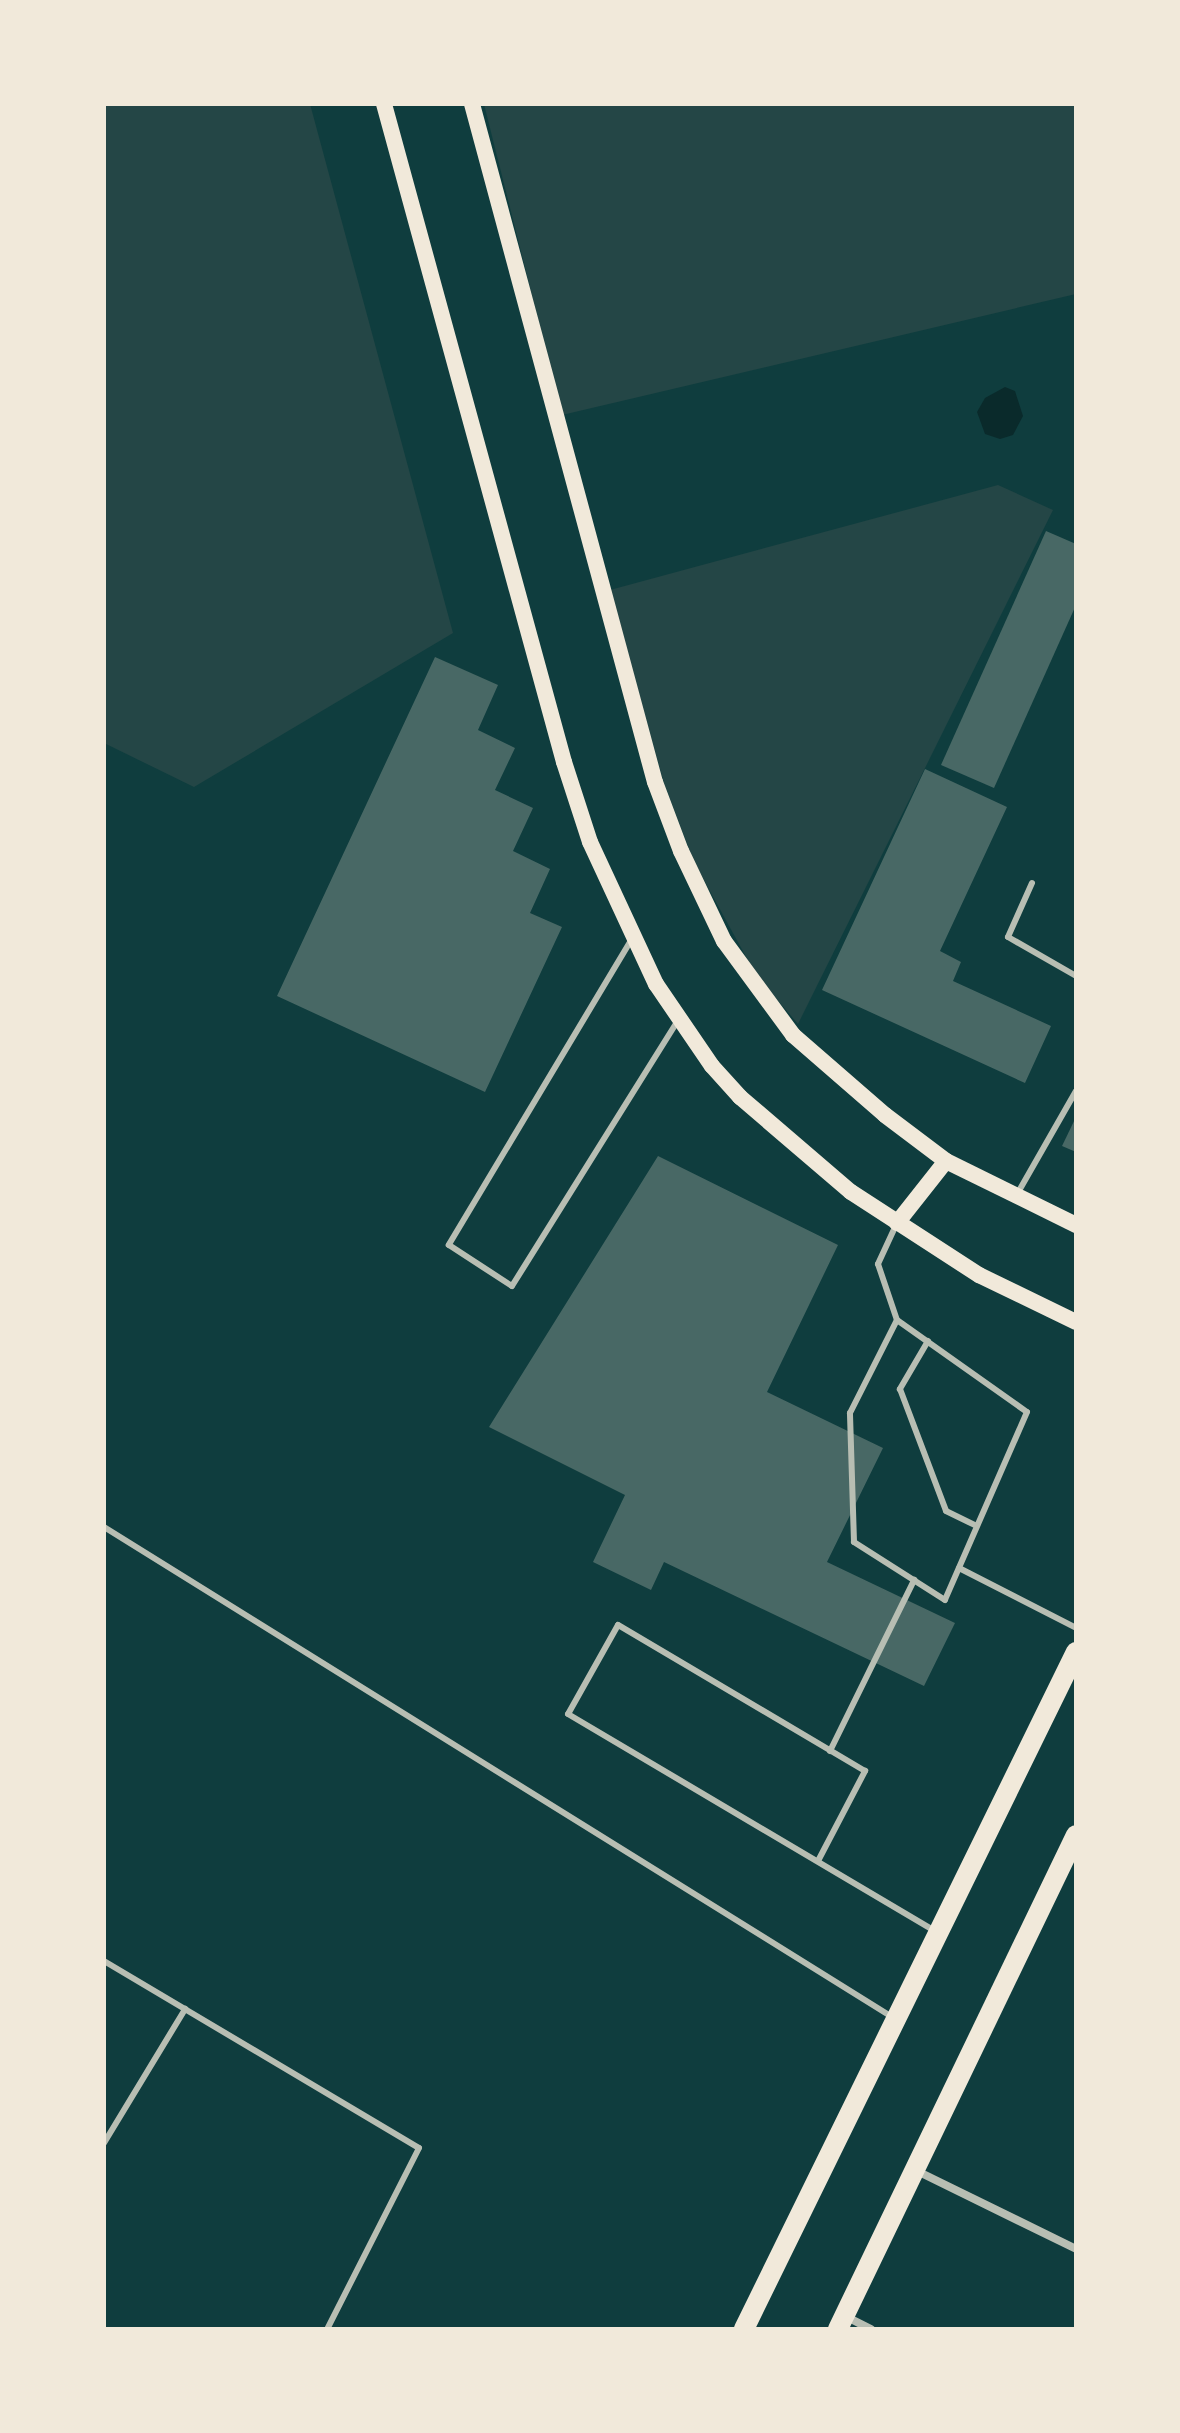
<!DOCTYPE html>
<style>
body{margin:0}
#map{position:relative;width:1180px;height:2433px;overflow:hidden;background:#0f3d3e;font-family:Raleway,sans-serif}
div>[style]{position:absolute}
.green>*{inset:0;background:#244646}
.water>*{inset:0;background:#0a2a2b}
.building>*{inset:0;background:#486865}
.service>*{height:6px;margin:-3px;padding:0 3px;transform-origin:3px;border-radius:3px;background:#b8beb3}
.minor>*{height:8px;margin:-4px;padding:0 4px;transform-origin:4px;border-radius:4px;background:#b8beb3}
.secondary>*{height:16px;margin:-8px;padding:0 8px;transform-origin:8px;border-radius:8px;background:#f1e9da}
.primary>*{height:20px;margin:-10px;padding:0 10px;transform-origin:10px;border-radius:10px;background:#f1e9da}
span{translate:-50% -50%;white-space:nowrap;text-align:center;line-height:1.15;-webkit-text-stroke:6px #f1e9da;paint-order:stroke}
.frame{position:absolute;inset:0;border:106px solid #f1e9da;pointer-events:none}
</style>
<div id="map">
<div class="green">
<div style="clip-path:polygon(104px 104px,310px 104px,453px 633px,194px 787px,104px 743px)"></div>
<div style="clip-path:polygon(484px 104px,1076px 104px,1076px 294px,562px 415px)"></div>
<div style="clip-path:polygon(998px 485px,1053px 510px,798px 1024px,756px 975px,694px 862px,664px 783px,610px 590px)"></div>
</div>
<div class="water">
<div style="clip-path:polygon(1005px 387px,1015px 391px,1023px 416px,1013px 435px,1000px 439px,985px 434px,977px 412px,985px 398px)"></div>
</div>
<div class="building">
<div style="clip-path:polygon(1046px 531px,1076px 544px,1076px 605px,994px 788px,941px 765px)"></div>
<div style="clip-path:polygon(435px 657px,498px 685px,478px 730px,515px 748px,495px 790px,533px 808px,513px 851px,550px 869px,530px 913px,562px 927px,485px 1092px,277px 996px)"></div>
<div style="clip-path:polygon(925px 769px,1007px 807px,940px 951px,961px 962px,953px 981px,1051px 1026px,1025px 1083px,822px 990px)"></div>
<div style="clip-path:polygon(1076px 1117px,1076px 1152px,1062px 1146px)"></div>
<div style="clip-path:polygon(658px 1156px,838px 1245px,767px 1392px,883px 1448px,827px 1562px,955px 1623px,924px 1686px,664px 1562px,651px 1590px,593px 1562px,625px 1495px,489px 1427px)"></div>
</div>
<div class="service">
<div style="left:1032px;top:883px;width:59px;rotate:114deg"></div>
<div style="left:1008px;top:937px;width:78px;rotate:29.8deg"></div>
<div style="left:633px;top:937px;width:359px;rotate:120.9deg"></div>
<div style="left:449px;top:1245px;width:75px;rotate:33.1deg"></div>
<div style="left:512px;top:1286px;width:311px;rotate:-58deg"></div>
<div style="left:1016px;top:1196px;width:121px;rotate:-60.3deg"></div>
<div style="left:896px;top:1225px;width:43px;rotate:114.8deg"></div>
<div style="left:878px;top:1264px;width:59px;rotate:71.3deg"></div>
<div style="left:897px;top:1320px;width:159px;rotate:35.3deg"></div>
<div style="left:1027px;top:1412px;width:205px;rotate:113.6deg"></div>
<div style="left:945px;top:1600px;width:108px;rotate:-147.5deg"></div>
<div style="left:854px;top:1542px;width:129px;rotate:-91.8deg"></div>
<div style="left:850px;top:1413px;width:104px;rotate:-63.2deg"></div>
<div style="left:928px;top:1341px;width:56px;rotate:120.3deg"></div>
<div style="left:900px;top:1389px;width:130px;rotate:69.3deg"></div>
<div style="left:946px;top:1511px;width:34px;rotate:26deg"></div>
<div style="left:104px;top:1527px;width:928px;rotate:31.87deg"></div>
<div style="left:959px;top:1568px;width:131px;rotate:27.1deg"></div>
<div style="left:830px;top:1751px;width:191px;rotate:-63.8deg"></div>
<div style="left:818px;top:1861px;width:102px;rotate:-62.4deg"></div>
<div style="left:865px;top:1771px;width:287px;rotate:-149.4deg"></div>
<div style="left:618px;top:1625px;width:102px;rotate:119.3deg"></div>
<div style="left:568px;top:1714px;width:426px;rotate:30.6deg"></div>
<div style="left:104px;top:1961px;width:366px;rotate:30.7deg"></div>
<div style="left:419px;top:2148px;width:203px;rotate:116.9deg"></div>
<div style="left:104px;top:2143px;width:157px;rotate:-58.8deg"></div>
</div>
<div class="minor">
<div style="left:915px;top:2170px;width:179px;rotate:26.1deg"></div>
<div style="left:845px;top:2316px;width:29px;rotate:27deg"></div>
</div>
<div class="secondary">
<div style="left:384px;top:104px;width:682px;rotate:74.7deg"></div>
<div style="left:564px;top:762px;width:84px;rotate:72deg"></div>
<div style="left:590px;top:842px;width:157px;rotate:65.1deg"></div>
<div style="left:656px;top:984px;width:99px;rotate:55.7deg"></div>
<div style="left:712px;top:1066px;width:42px;rotate:47.9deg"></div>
<div style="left:740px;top:1097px;width:146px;rotate:40.6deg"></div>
<div style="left:851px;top:1192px;width:153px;rotate:33deg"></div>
<div style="left:979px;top:1275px;width:108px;rotate:25.9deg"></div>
<div style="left:472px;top:104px;width:702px;rotate:74.9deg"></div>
<div style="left:655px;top:782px;width:74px;rotate:69.4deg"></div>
<div style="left:681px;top:851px;width:100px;rotate:64.5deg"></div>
<div style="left:724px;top:941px;width:117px;rotate:53.7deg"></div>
<div style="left:793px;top:1035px;width:122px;rotate:41deg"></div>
<div style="left:885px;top:1115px;width:76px;rotate:37deg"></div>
<div style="left:946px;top:1161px;width:145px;rotate:26.2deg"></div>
<div style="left:897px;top:1223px;width:79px;rotate:-51.7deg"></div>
</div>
<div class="primary">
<div style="left:744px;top:2329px;width:754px;rotate:-63.88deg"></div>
<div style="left:838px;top:2329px;width:548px;rotate:-64.28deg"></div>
</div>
<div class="frame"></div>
</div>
